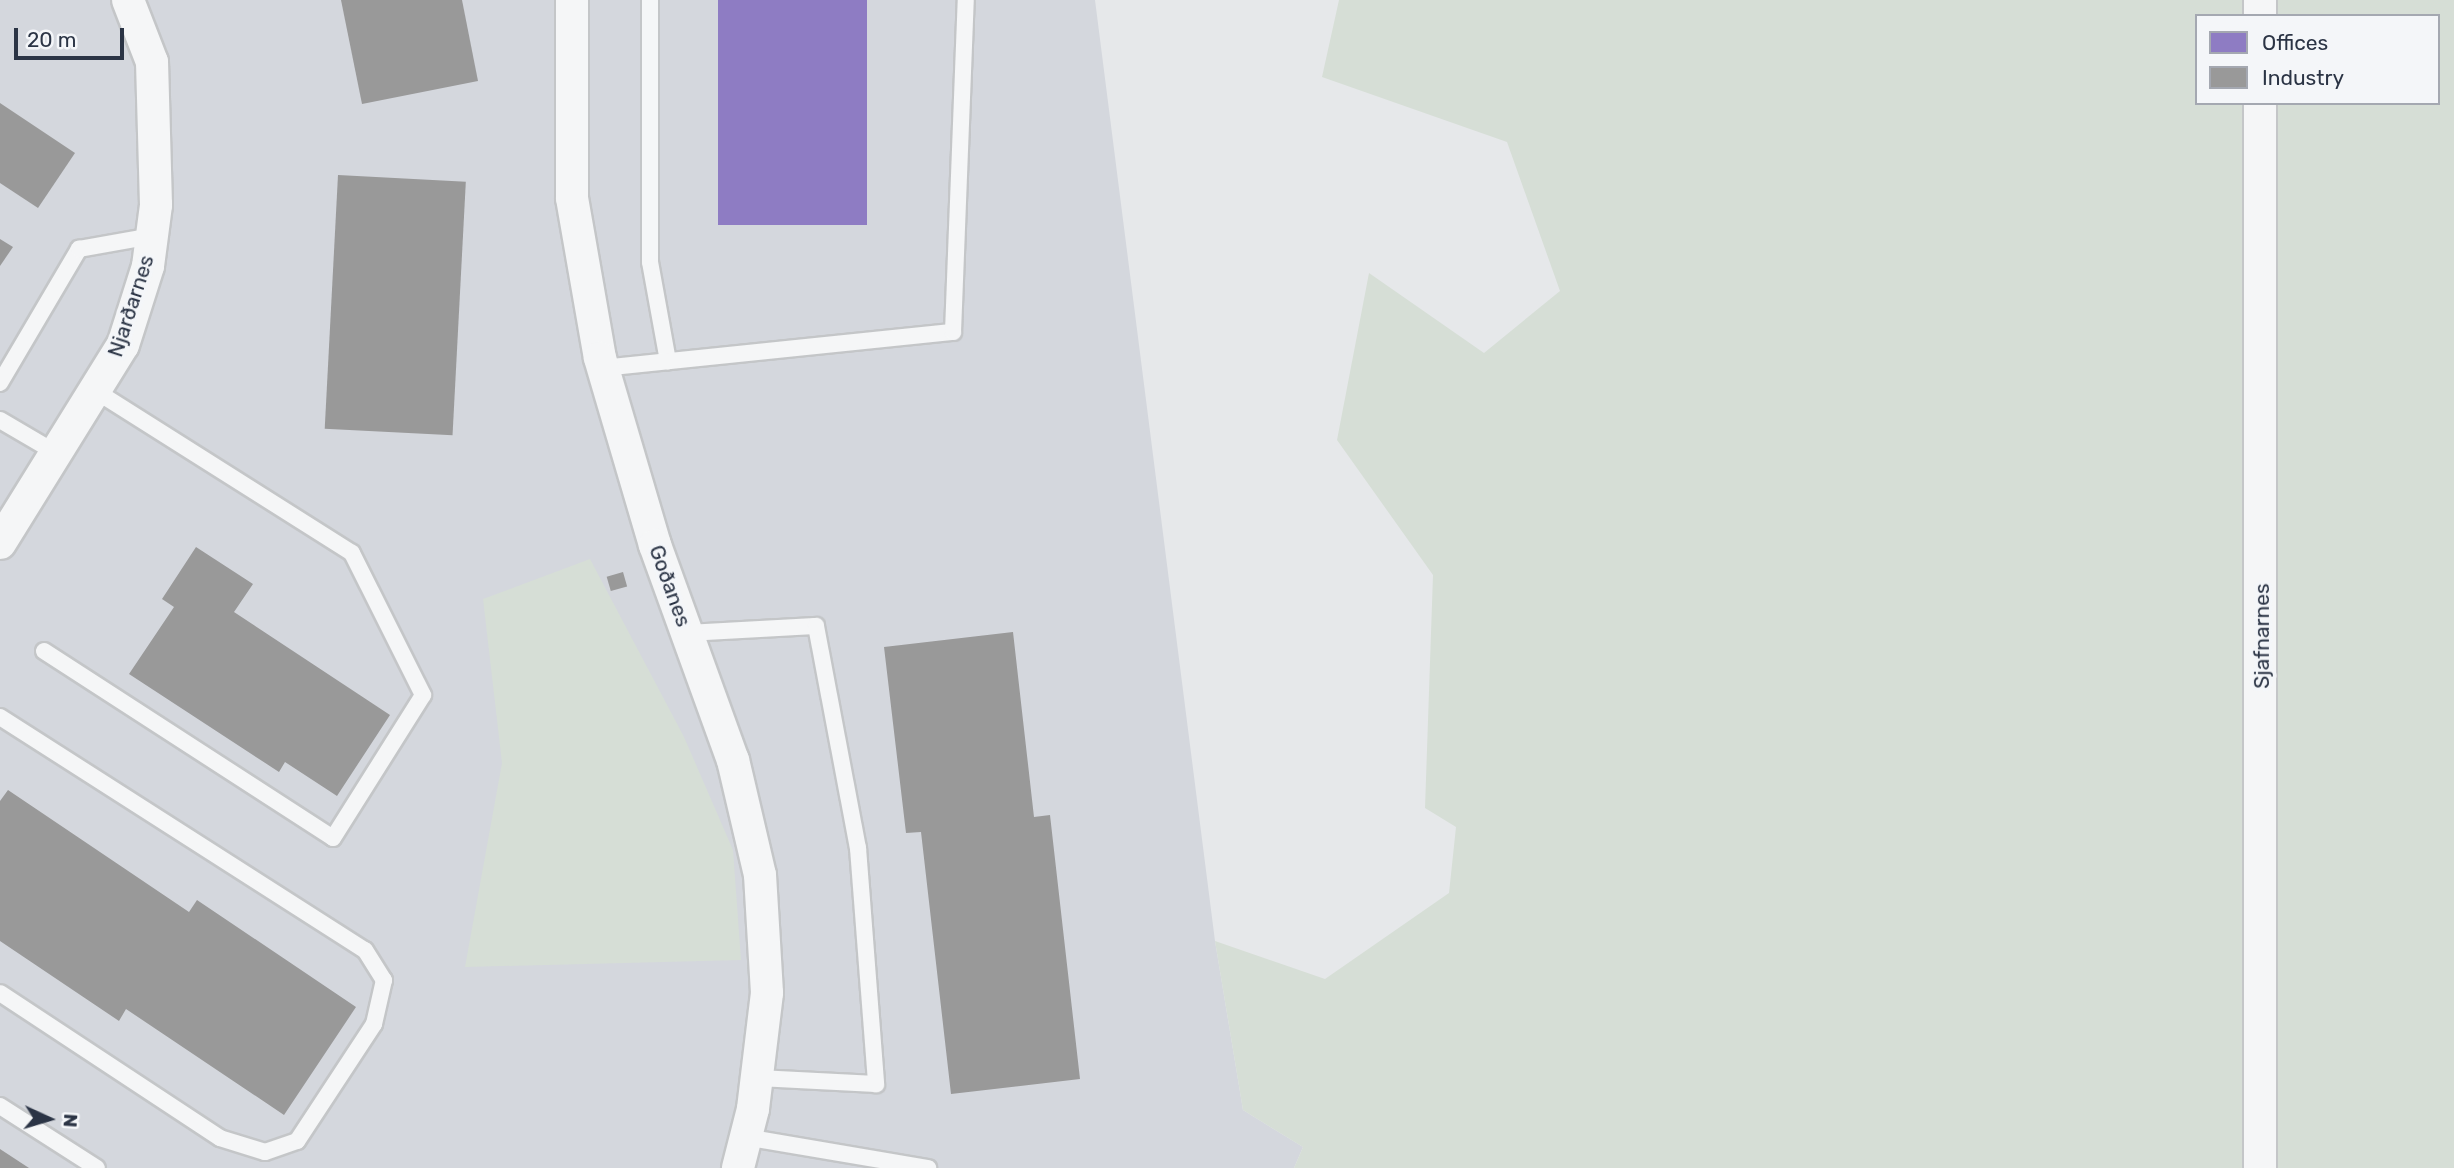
<!DOCTYPE html>
<meta charset="utf-8">
<style>
body{margin:0}
#map{position:relative;width:2454px;height:1168px;overflow:hidden;background:#e6e8ea;font-family:Rubik,sans-serif}
div>[style]{position:absolute}
.built>*{inset:0;background:#d4d7dd}
.green>*{inset:0;background:#d6ded6}
.offices>*{inset:0;background:#8e7cc3;transform-origin:0 0}
.industry>*{inset:0;background:#999;transform-origin:0 0}
.roads{filter:drop-shadow(2px 0 #c4c6c8) drop-shadow(-2px 0 #c4c6c8) drop-shadow(0 2px #c4c6c8) drop-shadow(0 -2px #c4c6c8)}
.service>*{height:16px;margin:-8px;padding:0 8px;transform-origin:8px;border-radius:8px;background:#f5f6f7}
.minor>*{height:32px;margin:-16px;padding:0 16px;transform-origin:16px;border-radius:16px;background:#f5f6f7}
span{translate:-50% -50%;white-space:nowrap;text-align:center;line-height:1.15;-webkit-text-stroke:7px #f4f6f9;paint-order:stroke}
.street-label{font-size:21px;color:#2b3445}
.legend{position:absolute;left:2195px;top:14px;width:245px;height:91px;box-sizing:border-box;background:#f4f6f9;border:2px solid #a4a8b1;margin:0;padding:9px 12px;list-style:none;font-size:21px;color:#2b3445}
.legend li{display:flex;align-items:center;gap:14px;height:35px}
.legend b{width:35px;border:2px solid #a4a8b1}
.north{position:absolute;left:14px;top:1084px;width:70px;height:70px;-webkit-text-stroke:5px #f4f6f9;paint-order:stroke;rotate:94deg;font-size:19px;font-weight:700;line-height:28px;text-align:center;color:#2b3445}
.north::after{content:'';display:block;margin:auto;width:24px;height:32px;background:#2b3445;clip-path:polygon(50% 0,100% 100%,50% 72%,0 100%)}
.scale{position:absolute;left:14px;top:28px;width:110px;height:32px;box-sizing:border-box;border:4px solid #2b3445;border-top:0;padding-left:9px;font-size:21px;line-height:24px;white-space:nowrap;color:#2b3445;-webkit-text-stroke:5px #f4f6f9;paint-order:stroke}
</style>
<div id="map">
<div class="built">
<div style="clip-path:polygon(0 0,1095px 0,1215px 941px,1243px 1110px,1303px 1147px,1294px 1168px,0 1168px)"></div>
</div>
<div class="green">
<div style="clip-path:polygon(evenodd,1339px 0,2454px 0,2454px 1168px,1294px 1168px,1303px 1147px,1243px 1110px,1215px 941px,1325px 979px,1449px 893px,1456px 827px,1425px 808px,1433px 575px,1337px 440px,1369px 273px,1484px 353px,1560px 291px,1507px 142px,1322px 77px,1339px 0,2197px 16px,2438px 16px,2438px 103px,2197px 103px,2197px 16px)"></div>
<div style="clip-path:polygon(590px 559px,684px 737px,733px 850px,741px 960px,465px 967px,502px 763px,483px 599px)"></div>
</div>
<div class="offices">
<div style="left:718px;top:0;width:149px;height:225px"></div>
</div>
<div class="industry">
<div style="clip-path:polygon(341px 0,462px 0,478px 81px,362px 104px)"></div>
<div style="clip-path:polygon(0 103px,75px 153px,38px 208px,0 183px)"></div>
<div style="left:338px;top:175px;width:128px;height:254px;rotate:3deg"></div>
<div style="clip-path:polygon(0 239px,13px 247px,0 266px)"></div>
<div style="clip-path:polygon(196px 547px,253px 584px,234px 612px,390px 715px,337px 796px,285px 762px,279px 772px,129px 674px,174px 607px,162px 599px)"></div>
<div style="left:623px;top:572px;width:15px;height:17px;rotate:74deg"></div>
<div style="clip-path:polygon(1013px 632px,1034px 817px,1050px 815px,1080px 1079px,951px 1094px,921px 832px,906px 833px,884px 647px)"></div>
<div style="clip-path:polygon(8px 790px,189px 912px,197px 900px,356px 1007px,284px 1115px,126px 1009px,119px 1021px,0 941px,0 801px)"></div>
<div style="clip-path:polygon(0 1149px,29px 1168px,0 1168px)"></div>
</div>
<div class="roads">
<div class="service">
<div style="left:650px;top:0;width:262px;rotate:90deg"></div>
<div style="left:650px;top:262px;width:101px;rotate:79.7deg"></div>
<div style="left:603px;top:368px;width:352px;rotate:-5.9deg"></div>
<div style="left:953px;top:332px;width:332px;rotate:-87.8deg"></div>
<div style="left:0;top:383px;width:156px;rotate:-59.5deg"></div>
<div style="left:79px;top:249px;width:74px;rotate:-10.1deg"></div>
<div style="left:0;top:420px;width:67px;rotate:30.4deg"></div>
<div style="left:686px;top:633px;width:130px;rotate:-3.1deg"></div>
<div style="left:816px;top:626px;width:226px;rotate:79.3deg"></div>
<div style="left:858px;top:848px;width:237px;rotate:85.6deg"></div>
<div style="left:876px;top:1084px;width:118px;rotate:-177.1deg"></div>
<div style="left:44px;top:651px;width:344px;rotate:32.9deg"></div>
<div style="left:333px;top:838px;width:169px;rotate:-57.8deg"></div>
<div style="left:423px;top:695px;width:159px;rotate:-116.6deg"></div>
<div style="left:352px;top:553px;width:302px;rotate:-147.7deg"></div>
<div style="left:0;top:717px;width:433px;rotate:32.6deg"></div>
<div style="left:365px;top:950px;width:36px;rotate:58deg"></div>
<div style="left:384px;top:980px;width:45px;rotate:102.8deg"></div>
<div style="left:374px;top:1024px;width:140px;rotate:123.3deg"></div>
<div style="left:297px;top:1141px;width:34px;rotate:161deg"></div>
<div style="left:265px;top:1152px;width:47px;rotate:-162.7deg"></div>
<div style="left:220px;top:1138px;width:263px;rotate:-146.6deg"></div>
<div style="left:0;top:1106px;width:115px;rotate:32.6deg"></div>
<div style="left:745px;top:1137px;width:186px;rotate:9.6deg"></div>
</div>
<div class="minor">
<div style="left:572px;top:0;width:198px;rotate:90deg"></div>
<div style="left:572px;top:198px;width:162px;rotate:80.1deg"></div>
<div style="left:600px;top:358px;width:195px;rotate:73.6deg"></div>
<div style="left:655px;top:545px;width:229px;rotate:70.1deg"></div>
<div style="left:733px;top:760px;width:118px;rotate:76.8deg"></div>
<div style="left:760px;top:875px;width:118px;rotate:86.6deg"></div>
<div style="left:767px;top:993px;width:117px;rotate:96.9deg"></div>
<div style="left:753px;top:1109px;width:61px;rotate:104.3deg"></div>
<div style="left:2260px;top:0;width:16px;rotate:90deg"></div>
<div style="left:0;top:543px;width:233px;rotate:-58.2deg"></div>
<div style="left:123px;top:345px;width:83px;rotate:-72.4deg"></div>
<div style="left:148px;top:266px;width:62px;rotate:-82.5deg"></div>
<div style="left:156px;top:205px;width:143px;rotate:-91.6deg"></div>
<div style="left:152px;top:62px;width:66px;rotate:-111.2deg"></div>
<div style="left:2260px;top:1168px;width:1065px;rotate:-90deg"></div>
</div>
</div>
<div class="street-label">
<span style="left:131px;top:306px;rotate:-72deg">Njarðarnes</span>
<span style="left:670px;top:586px;rotate:70deg">Goðanes</span>
<span style="left:2262px;top:636px;rotate:-90deg">Sjafnarnes</span>
</div>
<ul class="legend">
<li><b style="height:19px;background:#8e7cc3"></b>Offices</li>
<li><b style="height:19px;background:#999"></b>Industry</li>
</ul>
<div class="north">N</div>
<div class="scale">20 m</div>
</div>
